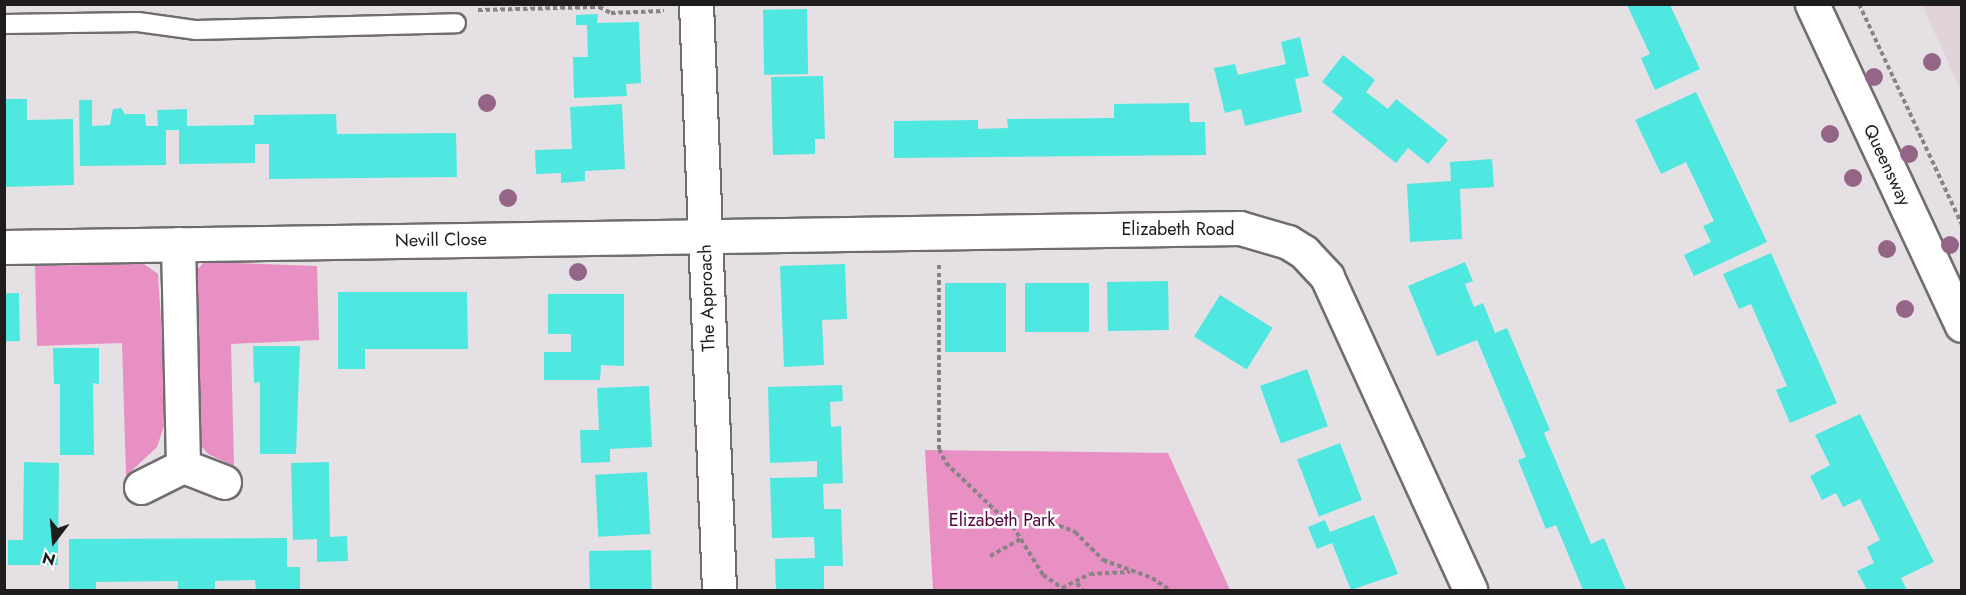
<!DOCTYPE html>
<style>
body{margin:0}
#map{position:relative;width:1966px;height:595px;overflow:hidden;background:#e5e0e3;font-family:Jost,sans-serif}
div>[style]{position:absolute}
.built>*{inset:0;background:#e0d3da}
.green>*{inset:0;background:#e88fc3}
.building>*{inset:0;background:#4fe8e1;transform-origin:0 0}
.path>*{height:4px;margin-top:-2px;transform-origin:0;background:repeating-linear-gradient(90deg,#888486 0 4.5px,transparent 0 7.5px)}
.roads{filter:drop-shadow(2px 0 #716d6f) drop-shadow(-2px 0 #716d6f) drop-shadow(0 2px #716d6f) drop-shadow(0 -2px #716d6f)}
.service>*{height:18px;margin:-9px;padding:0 9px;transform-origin:9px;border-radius:9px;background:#fff}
.minor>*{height:33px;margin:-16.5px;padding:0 16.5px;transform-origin:16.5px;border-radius:16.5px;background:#fff}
.tertiary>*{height:33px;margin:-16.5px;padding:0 16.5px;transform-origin:16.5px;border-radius:16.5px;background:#fff}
.trees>*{width:18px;height:18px;margin:-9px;border-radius:50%;background:#956587}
span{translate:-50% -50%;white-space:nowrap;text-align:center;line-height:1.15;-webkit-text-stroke:5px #fff;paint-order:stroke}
.street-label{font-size:18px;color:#1e1c1d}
.park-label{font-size:18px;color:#54013c}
.frame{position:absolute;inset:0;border:6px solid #1e1c1d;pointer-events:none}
.north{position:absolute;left:24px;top:511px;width:60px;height:60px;-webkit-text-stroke:4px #fff;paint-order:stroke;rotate:196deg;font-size:16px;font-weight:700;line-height:24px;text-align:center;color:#1e1c1d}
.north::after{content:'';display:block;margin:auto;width:21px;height:27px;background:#1e1c1d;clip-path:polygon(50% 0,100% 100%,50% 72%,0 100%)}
</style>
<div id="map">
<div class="built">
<div style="clip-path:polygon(1922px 5px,1961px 5px,1961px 91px)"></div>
</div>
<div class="green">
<div style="clip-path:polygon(204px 262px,317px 266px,319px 340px,231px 344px,234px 466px,208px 454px,195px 438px,190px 278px)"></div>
<div style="clip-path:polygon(144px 264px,158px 274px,167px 417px,157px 447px,126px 476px,122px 343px,37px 346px,35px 266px)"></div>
<div style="clip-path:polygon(925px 450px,1168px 453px,1230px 590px,933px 590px)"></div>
</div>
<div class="building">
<div style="clip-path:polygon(1627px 5px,1670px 5px,1700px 69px,1655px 90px,1641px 58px,1650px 54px)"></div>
<div style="left:807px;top:9px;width:65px;height:44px;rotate:89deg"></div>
<div style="clip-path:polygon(598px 14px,597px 23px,639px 22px,641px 83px,626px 84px,627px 96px,574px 98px,573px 57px,588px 57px,587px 25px,576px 25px,576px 15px)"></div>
<div style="clip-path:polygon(1300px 37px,1309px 76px,1295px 79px,1302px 112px,1245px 126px,1241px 109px,1225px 113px,1214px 68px,1235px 64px,1238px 75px,1286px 64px,1281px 42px)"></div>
<div style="clip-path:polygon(1343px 55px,1375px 80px,1366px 92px,1388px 109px,1396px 99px,1448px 140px,1428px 164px,1408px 148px,1396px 163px,1332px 112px,1343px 98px,1322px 82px)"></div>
<div style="clip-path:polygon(823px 76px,825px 139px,815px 139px,815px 154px,773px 155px,771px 77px)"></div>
<div style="clip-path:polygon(1696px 92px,1767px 242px,1694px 276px,1684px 255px,1711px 242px,1703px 226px,1714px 221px,1686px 162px,1661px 174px,1635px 120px)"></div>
<div style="clip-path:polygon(4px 99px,27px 99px,27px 120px,73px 119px,74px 185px,4px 187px)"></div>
<div style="clip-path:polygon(79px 100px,92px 100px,92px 126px,110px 125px,113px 109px,121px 108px,125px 114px,145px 114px,146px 126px,158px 126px,157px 110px,187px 109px,187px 126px,254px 125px,254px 115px,336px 114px,337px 134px,456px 133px,457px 177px,269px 179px,269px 144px,255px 144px,255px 163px,179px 164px,179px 130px,166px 130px,166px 165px,80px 166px)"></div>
<div style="clip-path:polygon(1189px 103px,1190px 122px,1205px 122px,1206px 155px,894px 158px,894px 121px,978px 120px,978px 129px,1008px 128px,1007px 119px,1114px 118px,1114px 104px)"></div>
<div style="clip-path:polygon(622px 104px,625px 169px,585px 171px,585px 181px,561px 183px,561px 173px,536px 174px,535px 150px,572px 149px,570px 107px)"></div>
<div style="clip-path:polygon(1492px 159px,1494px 187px,1460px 189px,1462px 239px,1410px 242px,1407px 184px,1451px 181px,1450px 162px)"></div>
<div style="clip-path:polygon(1771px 253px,1837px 403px,1790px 423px,1776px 390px,1787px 386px,1751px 304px,1739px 309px,1723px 274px)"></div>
<div style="clip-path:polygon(1465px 262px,1473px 281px,1465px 284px,1474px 307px,1483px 303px,1495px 333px,1507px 328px,1550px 430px,1544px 433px,1591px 544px,1604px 538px,1626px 590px,1583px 590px,1556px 525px,1546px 529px,1518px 460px,1526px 457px,1477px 340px,1437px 356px,1408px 286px)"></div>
<div style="clip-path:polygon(845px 264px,847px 319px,822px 320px,824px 365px,784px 367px,780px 266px)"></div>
<div style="left:1168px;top:281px;width:49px;height:61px;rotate:89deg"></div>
<div style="left:945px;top:283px;width:61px;height:69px"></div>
<div style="left:1025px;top:283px;width:64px;height:49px"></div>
<div style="clip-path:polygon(338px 292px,467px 292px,468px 349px,365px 349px,365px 369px,338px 369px)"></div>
<div style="left:19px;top:293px;width:48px;height:15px;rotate:89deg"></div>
<div style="clip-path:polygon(548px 294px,624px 294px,624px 366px,601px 365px,600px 380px,544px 380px,544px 352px,571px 352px,571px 334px,548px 334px)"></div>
<div style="left:1220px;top:295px;width:62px;height:49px;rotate:32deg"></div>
<div style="clip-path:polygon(253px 346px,300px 346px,296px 454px,260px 454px,260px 382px,254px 383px)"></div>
<div style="clip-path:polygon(53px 348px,99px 348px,99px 384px,93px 383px,94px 455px,60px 455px,60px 384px,54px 384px)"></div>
<div style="left:1307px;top:369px;width:61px;height:50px;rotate:70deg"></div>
<div style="clip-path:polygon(842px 385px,843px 401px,830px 402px,831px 427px,841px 426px,843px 483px,823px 484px,824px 509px,841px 509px,843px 566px,824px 566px,824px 590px,776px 590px,775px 559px,815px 558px,814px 537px,772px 538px,770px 478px,817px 477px,817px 461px,770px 463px,768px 387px)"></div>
<div style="clip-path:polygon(649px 386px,652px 447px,610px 449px,610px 462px,581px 463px,580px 430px,599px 430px,597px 388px)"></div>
<div style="clip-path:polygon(1860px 414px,1934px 562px,1901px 578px,1907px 590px,1867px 590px,1857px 571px,1874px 563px,1867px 547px,1880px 540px,1860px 499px,1843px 507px,1836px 493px,1822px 500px,1810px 476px,1830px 465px,1815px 435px)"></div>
<div style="left:1340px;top:443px;width:61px;height:46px;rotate:69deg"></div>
<div style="clip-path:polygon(24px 462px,59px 463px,58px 565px,8px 565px,8px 540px,23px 540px)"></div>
<div style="clip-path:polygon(329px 462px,330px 537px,347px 536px,348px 561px,317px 562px,317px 539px,293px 540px,291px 463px)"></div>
<div style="left:647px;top:472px;width:62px;height:52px;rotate:87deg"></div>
<div style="clip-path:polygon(1374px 515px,1398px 574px,1351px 590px,1332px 543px,1317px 549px,1308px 527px,1325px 520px,1330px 532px)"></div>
<div style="clip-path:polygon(287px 538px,287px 567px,300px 567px,300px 590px,256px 590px,255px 580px,215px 581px,215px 590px,178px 590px,178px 581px,96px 582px,96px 590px,69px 590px,69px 539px)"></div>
<div style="left:651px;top:550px;width:40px;height:62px;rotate:89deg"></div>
</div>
<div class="path">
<div style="left:1859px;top:4px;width:244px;rotate:65deg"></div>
<div style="left:478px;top:10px;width:121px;rotate:-1.4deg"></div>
<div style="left:599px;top:7px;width:13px;rotate:27deg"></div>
<div style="left:611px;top:13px;width:53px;rotate:-2.2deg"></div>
<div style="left:939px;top:265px;width:184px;rotate:90deg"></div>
<div style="left:939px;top:449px;width:16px;rotate:63deg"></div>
<div style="left:946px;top:463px;width:75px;rotate:43.9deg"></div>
<div style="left:1000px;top:515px;width:53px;rotate:8.7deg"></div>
<div style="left:1052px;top:523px;width:25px;rotate:21deg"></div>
<div style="left:1075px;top:532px;width:40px;rotate:45deg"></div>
<div style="left:1103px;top:560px;width:52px;rotate:20.2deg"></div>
<div style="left:1152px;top:578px;width:22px;rotate:34deg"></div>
<div style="left:1009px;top:520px;width:65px;rotate:58.3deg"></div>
<div style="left:1043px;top:575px;width:23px;rotate:34deg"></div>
<div style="left:1062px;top:588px;width:31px;rotate:-27deg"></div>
<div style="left:1090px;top:574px;width:40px;rotate:-2.9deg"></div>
<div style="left:990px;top:556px;width:35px;rotate:-29deg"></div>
<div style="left:1077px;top:583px;width:9px;rotate:54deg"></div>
</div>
<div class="roads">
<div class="service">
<div style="left:4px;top:24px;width:134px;rotate:-0.9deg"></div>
<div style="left:138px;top:22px;width:59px;rotate:7.9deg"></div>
<div style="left:196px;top:30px;width:260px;rotate:-1.5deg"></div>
</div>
<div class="minor">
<div style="left:696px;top:4px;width:586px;rotate:87.75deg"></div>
<div style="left:178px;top:244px;width:222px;rotate:88.7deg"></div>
<div style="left:4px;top:247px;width:1236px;rotate:-0.88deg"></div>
<div style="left:1240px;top:228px;width:50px;rotate:16.3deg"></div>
<div style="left:1288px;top:242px;width:19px;rotate:32deg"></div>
<div style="left:1304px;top:252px;width:34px;rotate:47deg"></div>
<div style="left:1327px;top:277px;width:344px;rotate:65.4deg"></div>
<div style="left:141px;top:487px;width:47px;rotate:-26.6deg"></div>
<div style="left:183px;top:466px;width:44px;rotate:21.3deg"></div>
</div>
<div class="tertiary">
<div style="left:1812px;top:4px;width:354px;rotate:65deg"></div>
</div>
</div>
<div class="trees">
<div style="left:1932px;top:62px"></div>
<div style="left:1874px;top:77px"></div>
<div style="left:487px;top:103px"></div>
<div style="left:1830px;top:134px"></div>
<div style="left:1909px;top:154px"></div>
<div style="left:1853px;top:178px"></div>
<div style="left:508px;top:198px"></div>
<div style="left:1950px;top:245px"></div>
<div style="left:1887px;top:249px"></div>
<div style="left:578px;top:272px"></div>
<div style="left:1905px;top:309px"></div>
</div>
<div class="street-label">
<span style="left:1887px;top:165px;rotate:65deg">Queensway</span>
<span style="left:1178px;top:229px">Elizabeth Road</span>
<span style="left:441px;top:240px;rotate:-1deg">Nevill Close</span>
<span style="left:707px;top:298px;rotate:-92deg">The Approach</span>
</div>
<div class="park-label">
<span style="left:1002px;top:520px">Elizabeth Park</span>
</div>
<div class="frame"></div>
<div class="north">N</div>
</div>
